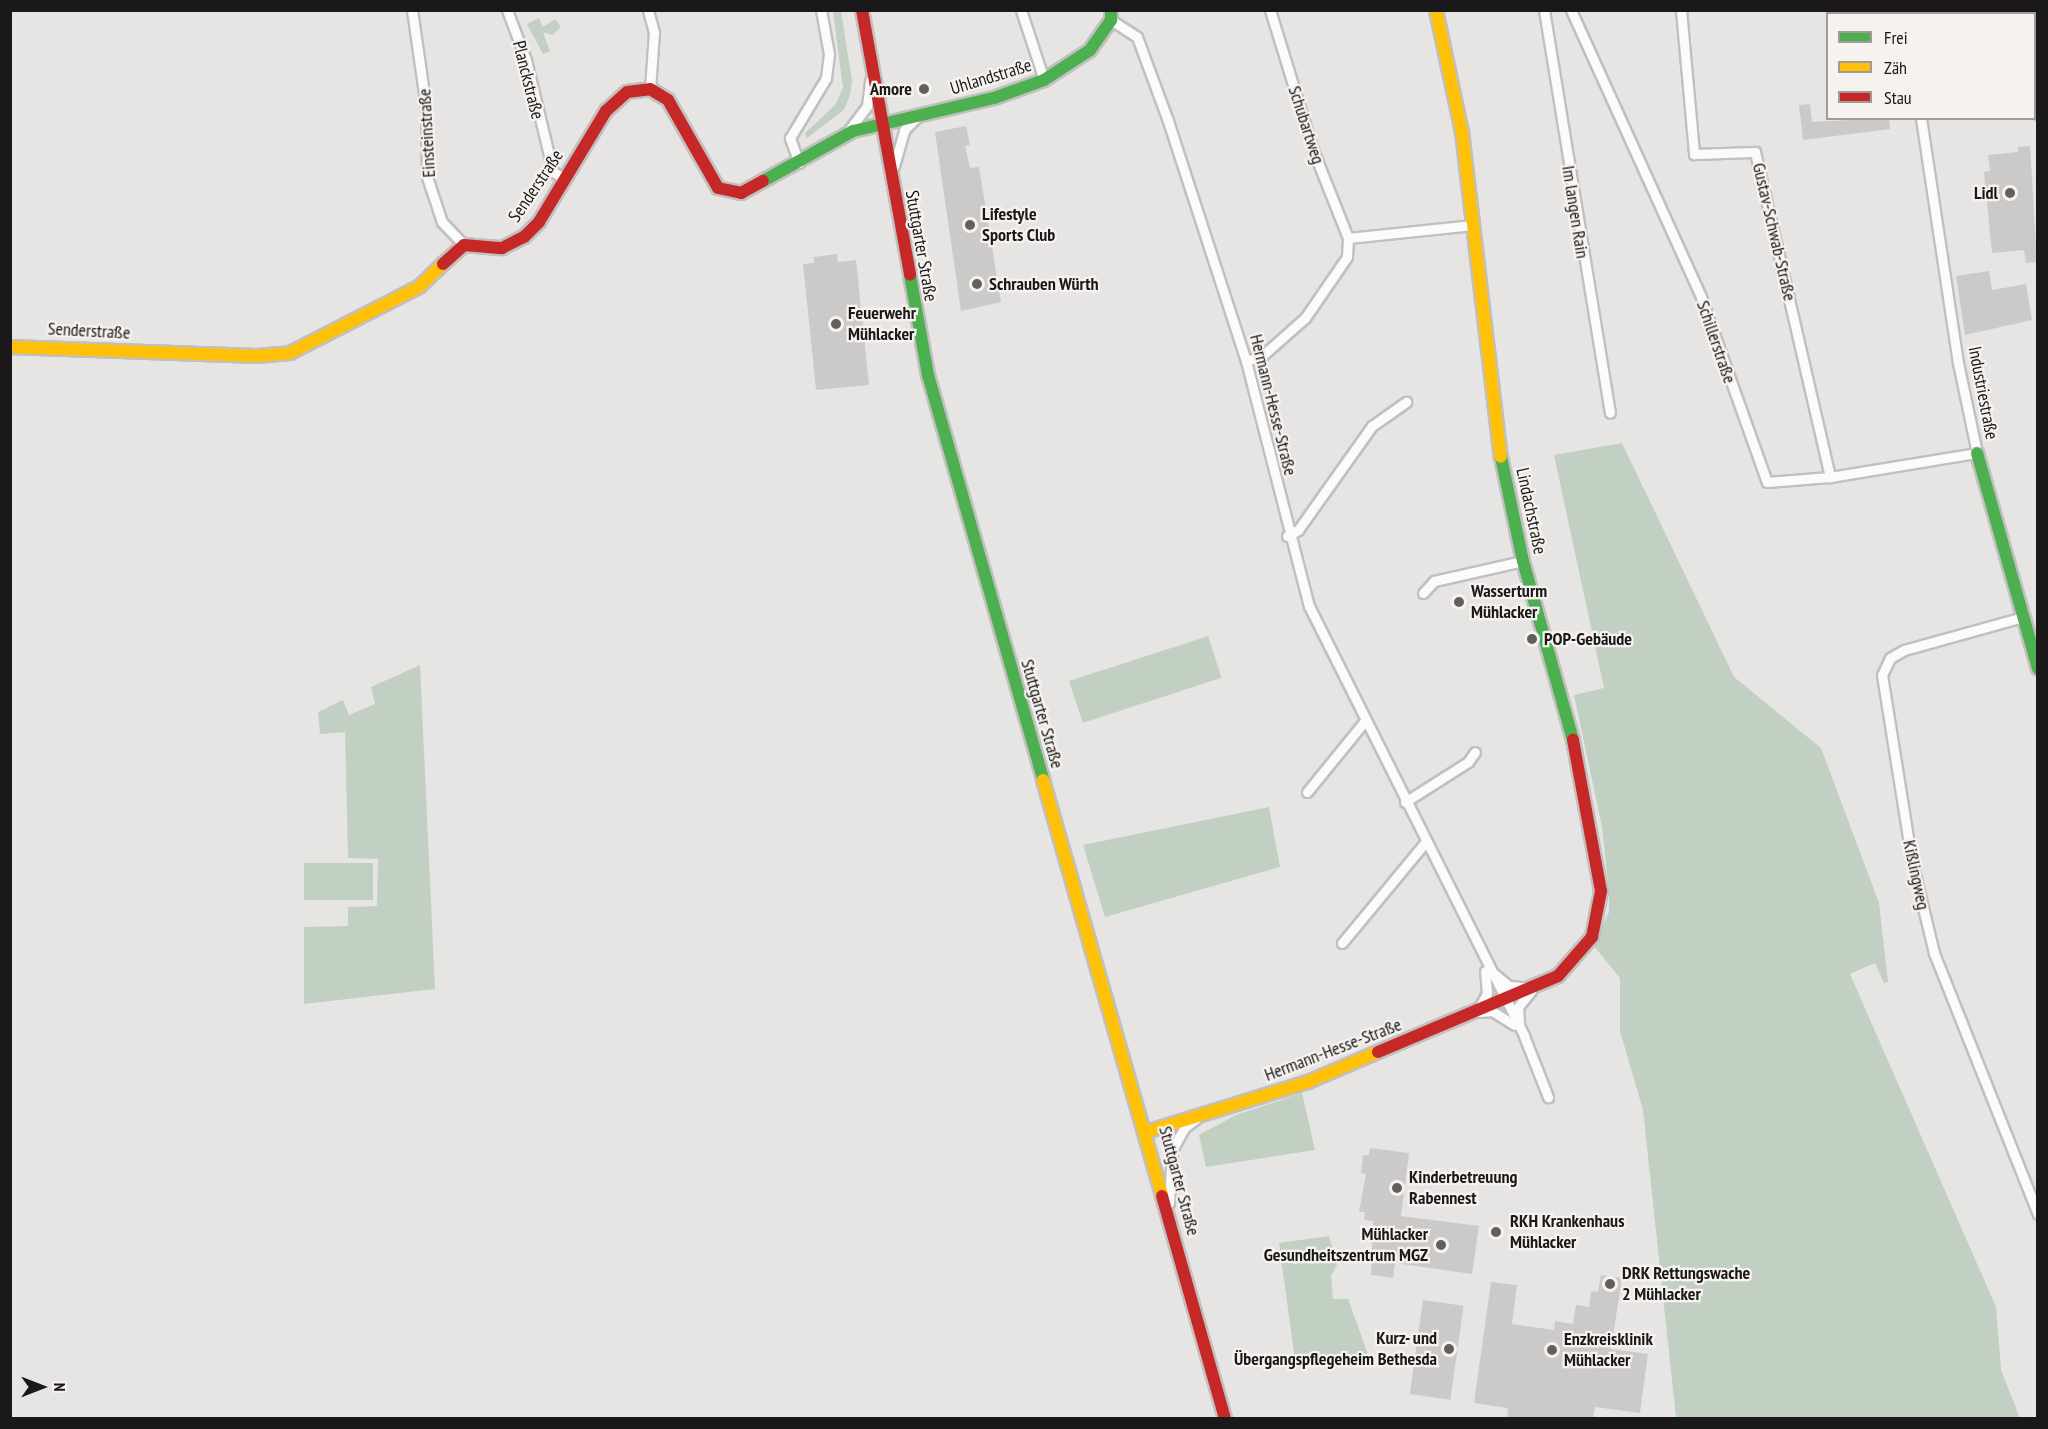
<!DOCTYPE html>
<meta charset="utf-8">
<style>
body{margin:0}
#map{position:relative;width:2048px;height:1429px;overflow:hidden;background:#e7e5e3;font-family:"PT Sans Narrow",sans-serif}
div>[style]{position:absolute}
.green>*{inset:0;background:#c2d0c3;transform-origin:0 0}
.building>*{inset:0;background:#cccac9;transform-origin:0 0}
.roads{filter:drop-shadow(2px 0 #c2c0bf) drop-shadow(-2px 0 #c2c0bf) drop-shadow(0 2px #c2c0bf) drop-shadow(0 -2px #c2c0bf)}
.street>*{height:9px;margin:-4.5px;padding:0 4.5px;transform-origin:4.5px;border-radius:4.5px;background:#fbfbfb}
.fast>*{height:12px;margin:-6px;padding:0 6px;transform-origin:6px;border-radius:6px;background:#4caf50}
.slow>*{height:12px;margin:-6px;padding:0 6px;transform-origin:6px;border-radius:6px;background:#ffc107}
.jam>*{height:12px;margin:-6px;padding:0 6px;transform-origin:6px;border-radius:6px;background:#c62828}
.dots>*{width:16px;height:16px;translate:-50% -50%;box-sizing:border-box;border:3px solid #f6f2ef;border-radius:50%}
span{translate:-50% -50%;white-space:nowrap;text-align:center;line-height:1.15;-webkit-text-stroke:4.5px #f6f2ef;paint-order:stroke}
.street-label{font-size:18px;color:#1a1818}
.poi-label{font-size:18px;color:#1a1818;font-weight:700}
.right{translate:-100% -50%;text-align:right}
.left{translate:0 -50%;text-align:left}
.frame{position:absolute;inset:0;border:12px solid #1a1818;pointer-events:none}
.legend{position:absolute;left:1826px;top:12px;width:210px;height:108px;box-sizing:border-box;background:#f6f2ef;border:2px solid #9e9b99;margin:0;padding:8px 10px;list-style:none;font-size:18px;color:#1a1818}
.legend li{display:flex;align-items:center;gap:12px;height:30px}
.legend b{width:30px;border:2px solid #9e9b99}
.north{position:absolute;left:12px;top:1357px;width:60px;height:60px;-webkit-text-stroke:4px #f6f2ef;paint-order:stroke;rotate:90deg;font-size:16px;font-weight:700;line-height:24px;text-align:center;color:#1a1818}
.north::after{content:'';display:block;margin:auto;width:21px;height:27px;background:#1a1818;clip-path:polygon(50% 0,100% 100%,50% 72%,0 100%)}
</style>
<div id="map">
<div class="green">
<div style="clip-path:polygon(833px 11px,841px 11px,852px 81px,850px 95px,844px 110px,807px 138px,805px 133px,835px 105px,843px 88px)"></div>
<div style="clip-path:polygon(539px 18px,543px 27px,555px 19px,561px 27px,552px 35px,543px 32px,550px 51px,543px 54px,527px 24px)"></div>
<div style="clip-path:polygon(1622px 443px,1734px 677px,1821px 748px,1879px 903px,1888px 982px,1884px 983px,1875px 963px,1850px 974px,1996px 1307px,2001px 1370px,2020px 1418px,1676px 1418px,1643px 1110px,1620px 1031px,1620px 978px,1593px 945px,1609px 912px,1609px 892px,1602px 827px,1574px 695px,1604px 688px,1554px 455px)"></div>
<div style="left:1208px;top:636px;width:44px;height:146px;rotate:72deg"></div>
<div style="clip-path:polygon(420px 665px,435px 989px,304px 1004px,304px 927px,348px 926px,348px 907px,377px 906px,378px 859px,348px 858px,345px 732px,320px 734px,318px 712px,343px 700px,349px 715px,375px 704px,371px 687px)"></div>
<div style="clip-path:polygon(1269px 807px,1280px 867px,1105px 917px,1083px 845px)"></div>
<div style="left:373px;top:863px;width:37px;height:69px;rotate:90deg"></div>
<div style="clip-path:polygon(1302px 1093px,1315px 1150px,1206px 1167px,1199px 1135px,1236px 1115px)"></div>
<div style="clip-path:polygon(1329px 1236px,1337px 1265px,1331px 1276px,1333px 1299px,1348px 1299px,1369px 1357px,1296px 1368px,1279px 1243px)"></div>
</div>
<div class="building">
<div style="clip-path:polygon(1810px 104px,1812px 122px,1889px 118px,1890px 129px,1803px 140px,1799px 105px)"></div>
<div style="clip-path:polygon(966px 126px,970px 145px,965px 146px,970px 168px,979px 167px,1001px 302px,961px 311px,935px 132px)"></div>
<div style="clip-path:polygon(2030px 146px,2037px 262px,2026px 263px,2024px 250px,1992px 253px,1984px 172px,1990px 171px,1988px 155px,2018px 152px,2018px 147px)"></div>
<div style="clip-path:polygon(837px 254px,838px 262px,856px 260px,869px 385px,816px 390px,803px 264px,814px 263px,814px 257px)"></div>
<div style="clip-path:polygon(1989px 271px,1992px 290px,2026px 284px,2032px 320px,1965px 335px,1956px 276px)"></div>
<div style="clip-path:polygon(1370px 1148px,1409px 1153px,1401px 1216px,1479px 1226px,1472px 1274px,1395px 1263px,1393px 1278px,1371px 1275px,1373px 1221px,1364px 1220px,1365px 1212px,1359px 1212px,1366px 1174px,1361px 1173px,1363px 1155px,1369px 1155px)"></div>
<div style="clip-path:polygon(1601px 1275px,1622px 1278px,1611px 1349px,1648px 1354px,1640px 1413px,1595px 1407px,1593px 1419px,1507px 1419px,1508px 1408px,1474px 1403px,1491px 1282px,1517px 1285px,1512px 1324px,1554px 1330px,1555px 1321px,1573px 1324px,1576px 1305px,1589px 1307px,1591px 1291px,1598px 1292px)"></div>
<div style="left:1423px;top:1300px;width:41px;height:95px;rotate:8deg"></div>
</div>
<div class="roads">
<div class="street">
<div style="left:412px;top:10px;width:98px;rotate:81.8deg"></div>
<div style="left:426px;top:107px;width:70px;rotate:89.2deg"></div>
<div style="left:427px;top:177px;width:47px;rotate:71.6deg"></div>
<div style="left:442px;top:222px;width:32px;rotate:46deg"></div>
<div style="left:507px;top:10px;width:53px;rotate:69.2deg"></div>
<div style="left:526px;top:60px;width:115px;rotate:76.4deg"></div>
<div style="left:553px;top:172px;width:13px;rotate:29deg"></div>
<div style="left:648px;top:10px;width:23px;rotate:75deg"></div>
<div style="left:654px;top:32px;width:57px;rotate:94deg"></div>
<div style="left:1021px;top:10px;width:74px;rotate:71.8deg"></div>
<div style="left:1270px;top:10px;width:146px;rotate:72.9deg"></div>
<div style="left:1313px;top:150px;width:95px;rotate:68.3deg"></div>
<div style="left:1544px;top:10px;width:408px;rotate:80.7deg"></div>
<div style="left:1571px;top:10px;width:315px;rotate:65.6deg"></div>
<div style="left:1701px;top:297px;width:196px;rotate:70.4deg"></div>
<div style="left:1767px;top:482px;width:63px;rotate:-4.5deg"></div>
<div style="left:1830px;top:477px;width:149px;rotate:-9.3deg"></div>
<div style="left:1977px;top:453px;width:92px;rotate:-101.9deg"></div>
<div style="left:1958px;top:363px;width:248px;rotate:-98.6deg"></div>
<div style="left:1681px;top:10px;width:145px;rotate:84.8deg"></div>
<div style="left:1694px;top:154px;width:61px;rotate:-1.9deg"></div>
<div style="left:1755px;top:152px;width:334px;rotate:77deg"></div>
<div style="left:1905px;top:10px;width:4px;rotate:76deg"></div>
<div style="left:2012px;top:10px;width:4px;rotate:90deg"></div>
<div style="left:1111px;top:20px;width:31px;rotate:33deg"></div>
<div style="left:1137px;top:37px;width:90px;rotate:69.7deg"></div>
<div style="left:1168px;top:121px;width:252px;rotate:72deg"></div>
<div style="left:1246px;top:361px;width:253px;rotate:75.6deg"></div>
<div style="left:1309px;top:606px;width:481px;rotate:63.4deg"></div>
<div style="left:1524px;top:1036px;width:66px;rotate:68.5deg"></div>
<div style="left:2034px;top:103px;width:12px;rotate:70deg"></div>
<div style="left:846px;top:134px;width:35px;rotate:-53deg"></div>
<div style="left:867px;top:106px;width:26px;rotate:-83deg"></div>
<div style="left:799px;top:163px;width:27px;rotate:-110deg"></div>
<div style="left:790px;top:138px;width:70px;rotate:-59deg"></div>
<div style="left:826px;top:78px;width:24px;rotate:-83deg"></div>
<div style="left:829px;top:54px;width:45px;rotate:-100.3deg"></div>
<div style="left:894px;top:166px;width:37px;rotate:-74deg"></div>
<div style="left:904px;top:130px;width:20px;rotate:-45deg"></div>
<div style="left:1246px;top:361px;width:17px;rotate:-17deg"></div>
<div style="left:1262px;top:356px;width:57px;rotate:-41.5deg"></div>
<div style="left:1305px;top:318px;width:74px;rotate:-55.5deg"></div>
<div style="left:1347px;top:257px;width:19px;rotate:-87deg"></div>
<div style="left:1348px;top:238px;width:126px;rotate:-5.9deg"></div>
<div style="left:1287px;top:536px;width:13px;rotate:-29deg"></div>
<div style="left:1298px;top:530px;width:128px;rotate:-54.6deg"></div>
<div style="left:1372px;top:426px;width:42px;rotate:-35.2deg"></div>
<div style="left:1423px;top:593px;width:16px;rotate:-47deg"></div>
<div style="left:1434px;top:581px;width:91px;rotate:-12.7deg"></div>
<div style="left:2023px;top:617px;width:123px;rotate:164.5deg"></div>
<div style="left:1904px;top:650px;width:16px;rotate:150deg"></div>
<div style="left:1890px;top:658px;width:19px;rotate:115deg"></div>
<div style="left:1882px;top:675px;width:189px;rotate:80.9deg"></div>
<div style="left:1912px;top:862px;width:94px;rotate:76.4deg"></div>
<div style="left:1934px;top:953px;width:281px;rotate:68.3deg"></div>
<div style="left:1307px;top:792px;width:92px;rotate:-50.8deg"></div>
<div style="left:1405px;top:802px;width:75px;rotate:-32.4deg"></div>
<div style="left:1468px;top:762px;width:12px;rotate:-55deg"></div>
<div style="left:1342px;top:943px;width:129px;rotate:-50.4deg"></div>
<div style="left:1493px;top:973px;width:21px;rotate:39deg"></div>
<div style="left:1509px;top:986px;width:16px;rotate:4deg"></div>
<div style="left:1479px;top:1008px;width:17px;rotate:-62deg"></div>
<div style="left:1487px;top:993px;width:22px;rotate:-95deg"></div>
<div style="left:1479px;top:1012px;width:13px;rotate:-4deg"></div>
<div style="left:1492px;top:1011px;width:26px;rotate:32deg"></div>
<div style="left:1519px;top:1022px;width:15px;rotate:-94deg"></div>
<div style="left:1518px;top:1007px;width:21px;rotate:-51deg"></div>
<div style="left:1169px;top:1203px;width:53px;rotate:-86.8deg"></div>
<div style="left:1172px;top:1150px;width:25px;rotate:-61deg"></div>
<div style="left:1184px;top:1128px;width:15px;rotate:-37deg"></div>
</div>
<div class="fast">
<div style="left:763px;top:181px;width:103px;rotate:-29.1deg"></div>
<div style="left:853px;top:131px;width:145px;rotate:-13.2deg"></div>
<div style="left:994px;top:98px;width:53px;rotate:-19.8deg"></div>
<div style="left:1044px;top:80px;width:55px;rotate:-33.1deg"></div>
<div style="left:1090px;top:50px;width:37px;rotate:-55deg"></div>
<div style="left:1111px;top:20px;width:10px;rotate:-90deg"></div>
<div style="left:910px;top:275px;width:102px;rotate:79.8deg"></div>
<div style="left:928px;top:375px;width:421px;rotate:74.1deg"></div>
<div style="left:1977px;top:453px;width:224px;rotate:74.2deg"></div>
<div style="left:1501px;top:457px;width:106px;rotate:78.1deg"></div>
<div style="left:1523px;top:561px;width:186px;rotate:74.4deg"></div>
</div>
<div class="slow">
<div style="left:1436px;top:10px;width:125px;rotate:78deg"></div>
<div style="left:1462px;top:132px;width:327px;rotate:83.2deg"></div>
<div style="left:10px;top:347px;width:247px;rotate:2.1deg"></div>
<div style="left:257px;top:356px;width:33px;rotate:-5deg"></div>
<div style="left:290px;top:353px;width:145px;rotate:-27.1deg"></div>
<div style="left:419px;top:287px;width:33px;rotate:-44deg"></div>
<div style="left:1043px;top:780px;width:433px;rotate:74deg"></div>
<div style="left:1146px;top:1132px;width:170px;rotate:-17.2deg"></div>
<div style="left:1308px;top:1082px;width:76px;rotate:-23.2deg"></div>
</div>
<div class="jam">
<div style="left:862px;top:10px;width:269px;rotate:79.7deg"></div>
<div style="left:443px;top:264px;width:28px;rotate:-42deg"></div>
<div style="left:464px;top:245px;width:38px;rotate:5deg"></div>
<div style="left:502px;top:248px;width:25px;rotate:-27deg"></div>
<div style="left:524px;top:237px;width:21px;rotate:-45deg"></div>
<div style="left:539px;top:222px;width:130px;rotate:-58.9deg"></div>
<div style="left:606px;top:111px;width:28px;rotate:-42deg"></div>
<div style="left:627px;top:92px;width:23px;rotate:-7deg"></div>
<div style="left:650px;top:89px;width:21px;rotate:31deg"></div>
<div style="left:668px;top:100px;width:101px;rotate:60.4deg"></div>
<div style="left:718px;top:188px;width:24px;rotate:12deg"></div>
<div style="left:741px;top:193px;width:25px;rotate:-29deg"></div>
<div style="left:1378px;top:1052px;width:195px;rotate:-22.9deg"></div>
<div style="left:1558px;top:976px;width:52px;rotate:-48.9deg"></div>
<div style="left:1592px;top:937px;width:47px;rotate:-78.9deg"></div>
<div style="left:1601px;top:891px;width:154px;rotate:-100.5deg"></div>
<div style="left:1162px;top:1196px;width:231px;rotate:74.2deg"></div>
</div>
</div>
<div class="dots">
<div style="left:924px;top:89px;background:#62605f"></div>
<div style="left:2010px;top:193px;background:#62605f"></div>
<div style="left:970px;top:225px;background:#62605f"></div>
<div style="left:977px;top:284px;background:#62605f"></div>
<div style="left:836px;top:324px;background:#62605f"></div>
<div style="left:1459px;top:602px;background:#62605f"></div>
<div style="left:1532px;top:639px;background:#62605f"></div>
<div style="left:1397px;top:1188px;background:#62605f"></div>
<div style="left:1496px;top:1232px;background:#62605f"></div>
<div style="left:1441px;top:1245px;background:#62605f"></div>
<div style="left:1610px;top:1284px;background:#62605f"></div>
<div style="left:1449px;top:1349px;background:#62605f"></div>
<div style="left:1552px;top:1350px;background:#62605f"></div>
</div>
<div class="street-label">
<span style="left:991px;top:77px;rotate:-17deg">Uhlandstraße</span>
<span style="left:528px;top:80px;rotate:76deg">Planckstraße</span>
<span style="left:1306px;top:125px;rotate:72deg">Schubartweg</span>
<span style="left:427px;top:133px;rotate:-93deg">Einsteinstraße</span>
<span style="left:536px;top:186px;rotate:-56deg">Senderstraße</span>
<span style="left:1575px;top:212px;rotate:81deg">Im langen Rain</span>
<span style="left:1774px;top:232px;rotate:77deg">Gustav-Schwab-Straße</span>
<span style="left:921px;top:246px;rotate:80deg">Stuttgarter Straße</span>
<span style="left:89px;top:331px;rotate:3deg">Senderstraße</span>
<span style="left:1716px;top:342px;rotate:71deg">Schillerstraße</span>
<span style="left:1983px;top:393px;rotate:79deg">Industriestraße</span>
<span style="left:1273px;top:405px;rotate:76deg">Hermann-Hesse-Straße</span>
<span style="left:1531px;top:511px;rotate:78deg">Lindachstraße</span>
<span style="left:1042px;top:714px;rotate:74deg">Stuttgarter Straße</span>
<span style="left:1916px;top:875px;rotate:78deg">Kißlingweg</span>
<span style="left:1333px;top:1050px;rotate:-21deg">Hermann-Hesse-Straße</span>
<span style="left:1179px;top:1181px;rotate:75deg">Stuttgarter Straße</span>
</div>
<div class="poi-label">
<span class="right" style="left:912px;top:89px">Amore</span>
<span class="right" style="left:1998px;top:193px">Lidl</span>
<span class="left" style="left:982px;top:225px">Lifestyle<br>Sports Club</span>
<span class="left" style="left:989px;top:284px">Schrauben Würth</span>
<span class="left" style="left:848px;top:324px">Feuerwehr<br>Mühlacker</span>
<span class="left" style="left:1471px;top:602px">Wasserturm<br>Mühlacker</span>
<span class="left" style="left:1544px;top:639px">POP-Gebäude</span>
<span class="left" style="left:1409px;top:1188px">Kinderbetreuung<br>Rabennest</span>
<span class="left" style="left:1510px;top:1232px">RKH Krankenhaus<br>Mühlacker</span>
<span class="right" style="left:1428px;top:1245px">Mühlacker<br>Gesundheitszentrum MGZ</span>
<span class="left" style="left:1622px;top:1284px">DRK Rettungswache<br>2 Mühlacker</span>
<span class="right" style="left:1437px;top:1349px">Kurz- und<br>Übergangspflegeheim Bethesda</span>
<span class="left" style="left:1564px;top:1350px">Enzkreisklinik<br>Mühlacker</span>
</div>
<div class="frame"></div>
<ul class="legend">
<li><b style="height:8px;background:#4caf50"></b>Frei</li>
<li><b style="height:8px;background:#ffc107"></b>Zäh</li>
<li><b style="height:8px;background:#c62828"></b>Stau</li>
</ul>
<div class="north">N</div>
</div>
